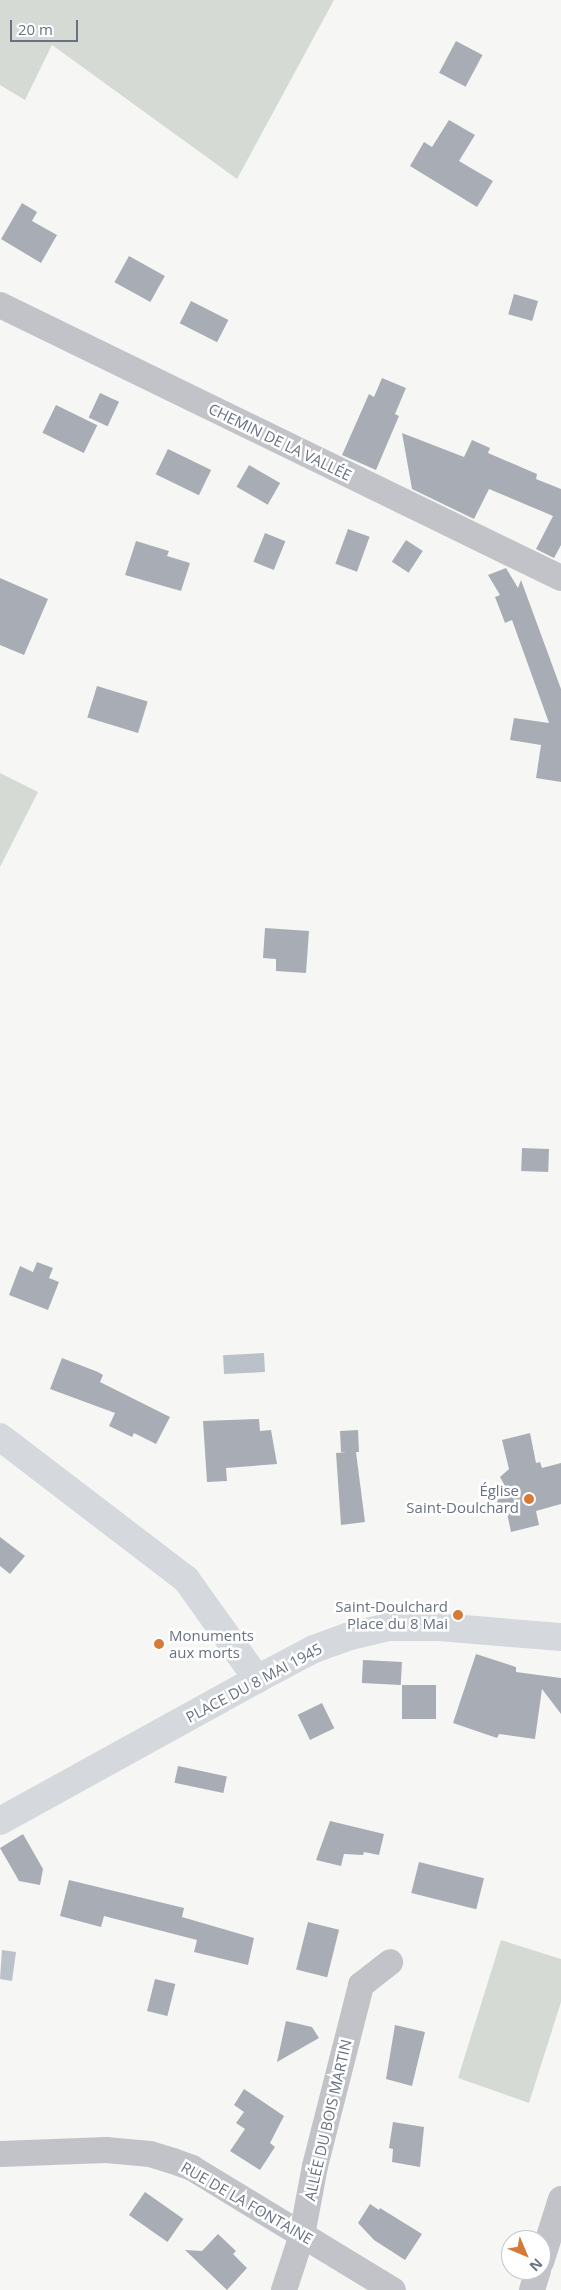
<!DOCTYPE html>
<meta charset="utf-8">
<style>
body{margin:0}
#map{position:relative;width:561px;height:2290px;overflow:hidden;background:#f6f7f4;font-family:"Open Sans",sans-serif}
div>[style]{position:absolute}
.green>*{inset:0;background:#d5dbd4}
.water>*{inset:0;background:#bac1c8;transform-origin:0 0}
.building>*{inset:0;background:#a8adb5;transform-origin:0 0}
.street>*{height:26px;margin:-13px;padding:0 13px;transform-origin:13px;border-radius:13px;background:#c1c3c8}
.secondary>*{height:28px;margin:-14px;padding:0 14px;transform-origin:14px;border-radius:14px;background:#d5d8dc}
.dots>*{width:14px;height:14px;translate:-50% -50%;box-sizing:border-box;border:2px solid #fff;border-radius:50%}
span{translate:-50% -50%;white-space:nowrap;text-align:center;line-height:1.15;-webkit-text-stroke:5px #fff;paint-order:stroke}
.street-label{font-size:15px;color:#687283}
.poi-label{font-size:15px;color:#687283}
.right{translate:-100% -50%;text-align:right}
.left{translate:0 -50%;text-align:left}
.north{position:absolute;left:501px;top:2230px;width:50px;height:50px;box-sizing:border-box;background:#fff;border:1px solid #c3c7cd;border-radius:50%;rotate:135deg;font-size:14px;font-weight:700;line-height:20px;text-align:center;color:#687283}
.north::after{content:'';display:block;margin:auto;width:18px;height:22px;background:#d57a37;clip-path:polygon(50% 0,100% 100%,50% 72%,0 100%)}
.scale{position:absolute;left:10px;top:20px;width:68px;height:22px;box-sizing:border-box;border:2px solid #687283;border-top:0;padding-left:6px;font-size:15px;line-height:18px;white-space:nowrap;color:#687283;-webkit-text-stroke:4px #fff;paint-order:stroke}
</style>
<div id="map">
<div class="green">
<div style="clip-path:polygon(0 0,334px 0,237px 179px,52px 45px,25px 100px,0 85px)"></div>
<div style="clip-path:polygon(0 773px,38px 792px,0 867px)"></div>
<div style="clip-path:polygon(501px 1940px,561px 1959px,561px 2002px,529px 2103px,458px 2078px)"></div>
</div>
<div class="water">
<div style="left:264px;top:1353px;width:19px;height:41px;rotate:87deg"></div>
<div style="clip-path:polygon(2px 1950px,16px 1952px,12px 1981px,0 1979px)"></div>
</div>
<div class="building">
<div style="left:456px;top:41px;width:30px;height:36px;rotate:28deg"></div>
<div style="clip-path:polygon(449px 120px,475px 135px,459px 161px,493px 181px,477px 207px,410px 166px,424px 142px,432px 147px)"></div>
<div style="clip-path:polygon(22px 203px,37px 212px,32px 221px,57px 235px,41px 263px,1px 239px)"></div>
<div style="left:129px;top:256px;width:41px;height:30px;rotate:29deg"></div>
<div style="left:514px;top:294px;width:25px;height:21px;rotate:16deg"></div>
<div style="left:191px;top:301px;width:42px;height:25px;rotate:27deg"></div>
<div style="clip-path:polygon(382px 378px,406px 388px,395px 414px,399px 416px,376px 470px,342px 455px,369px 394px,374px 397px)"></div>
<div style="left:100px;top:393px;width:21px;height:27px;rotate:25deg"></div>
<div style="left:56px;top:405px;width:46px;height:31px;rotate:26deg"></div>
<div style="clip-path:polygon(402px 433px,464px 457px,472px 440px,490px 448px,488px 453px,537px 474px,536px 479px,561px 489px,561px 545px,554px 558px,536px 549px,553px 516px,489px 489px,474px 519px,412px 489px)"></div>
<div style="left:168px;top:449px;width:48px;height:28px;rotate:26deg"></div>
<div style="left:249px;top:465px;width:36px;height:25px;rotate:30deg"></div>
<div style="left:348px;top:529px;width:23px;height:37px;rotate:20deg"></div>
<div style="left:265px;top:533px;width:22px;height:31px;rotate:22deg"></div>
<div style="left:406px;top:540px;width:20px;height:26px;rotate:33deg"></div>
<div style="clip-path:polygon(136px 541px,169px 551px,167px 556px,190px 563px,181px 591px,125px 575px)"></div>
<div style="clip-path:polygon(506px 568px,518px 588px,521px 580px,561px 689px,561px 782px,536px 778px,541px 745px,510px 740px,514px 718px,549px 723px,512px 620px,505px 623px,495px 597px,500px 595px,488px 575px)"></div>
<div style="clip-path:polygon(0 578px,48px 599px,24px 655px,0 645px)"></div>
<div style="left:97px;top:686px;width:53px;height:33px;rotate:17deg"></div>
<div style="clip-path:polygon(265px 928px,309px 931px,306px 973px,276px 971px,276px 959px,263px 958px)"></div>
<div style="left:522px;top:1148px;width:27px;height:23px;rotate:2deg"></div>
<div style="clip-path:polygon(37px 1262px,53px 1268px,49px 1278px,59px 1282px,48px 1310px,9px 1295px,20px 1266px,33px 1272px)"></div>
<div style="clip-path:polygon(62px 1358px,98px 1372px,103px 1375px,100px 1382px,170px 1417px,156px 1444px,134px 1433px,132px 1437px,109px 1426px,115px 1413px,50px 1389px)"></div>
<div style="clip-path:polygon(259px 1419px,260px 1431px,271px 1430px,277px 1464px,226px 1468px,227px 1481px,207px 1482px,203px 1421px)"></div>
<div style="clip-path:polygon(358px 1430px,359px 1452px,356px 1452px,365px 1522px,341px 1525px,336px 1453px,347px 1452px,341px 1452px,340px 1431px)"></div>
<div style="clip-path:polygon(530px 1433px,536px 1463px,540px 1462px,542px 1468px,561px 1463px,561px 1504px,536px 1511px,539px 1525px,511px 1532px,507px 1513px,500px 1508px,497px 1501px,506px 1488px,500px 1477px,509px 1469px,502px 1440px)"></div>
<div style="clip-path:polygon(0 1537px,25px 1556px,10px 1574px,0 1566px)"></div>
<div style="clip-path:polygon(476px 1654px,516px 1667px,516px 1672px,561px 1678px,561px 1714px,542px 1689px,535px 1739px,499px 1734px,497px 1738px,453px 1723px)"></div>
<div style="left:363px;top:1660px;width:39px;height:23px;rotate:3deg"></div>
<div style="left:436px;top:1685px;width:34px;height:34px;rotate:90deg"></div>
<div style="left:322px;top:1703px;width:28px;height:27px;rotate:64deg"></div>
<div style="left:178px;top:1766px;width:50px;height:17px;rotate:12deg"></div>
<div style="clip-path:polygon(330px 1821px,384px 1834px,379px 1855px,364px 1852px,363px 1855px,344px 1854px,341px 1866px,316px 1860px)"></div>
<div style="clip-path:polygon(23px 1834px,43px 1869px,40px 1885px,19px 1881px,0 1848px)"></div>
<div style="left:419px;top:1862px;width:67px;height:32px;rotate:14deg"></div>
<div style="clip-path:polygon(69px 1880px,184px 1908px,182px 1917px,254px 1938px,248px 1965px,194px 1952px,197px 1940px,104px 1916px,101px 1927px,60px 1916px)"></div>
<div style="left:308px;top:1922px;width:32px;height:49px;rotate:14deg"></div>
<div style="left:155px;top:1979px;width:21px;height:33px;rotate:14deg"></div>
<div style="clip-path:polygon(286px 2021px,312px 2027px,319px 2038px,277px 2062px)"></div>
<div style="clip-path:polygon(395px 2025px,425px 2032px,412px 2086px,386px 2079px)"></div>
<div style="clip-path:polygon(244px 2089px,284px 2116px,270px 2143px,275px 2147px,260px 2170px,230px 2151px,245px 2129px,236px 2123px,244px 2112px,234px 2105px)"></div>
<div style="clip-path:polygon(393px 2122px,424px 2127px,420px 2167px,392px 2162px,393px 2149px,389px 2148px)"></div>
<div style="left:145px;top:2192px;width:47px;height:28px;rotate:35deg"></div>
<div style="clip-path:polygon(370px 2204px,379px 2210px,380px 2208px,422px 2234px,405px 2260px,374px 2240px,358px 2223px)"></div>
<div style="clip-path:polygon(218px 2234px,236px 2251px,233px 2254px,247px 2268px,227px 2290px,185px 2250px,202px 2251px)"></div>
</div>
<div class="street">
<div style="left:0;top:305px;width:624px;rotate:25.95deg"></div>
<div style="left:0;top:2154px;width:106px;rotate:-2.2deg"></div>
<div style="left:106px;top:2150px;width:44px;rotate:5.2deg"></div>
<div style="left:150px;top:2154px;width:24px;rotate:17deg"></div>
<div style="left:173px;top:2161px;width:20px;rotate:20deg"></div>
<div style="left:192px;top:2168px;width:235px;rotate:31.3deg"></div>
<div style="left:541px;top:2262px;width:66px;rotate:-72.4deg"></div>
<div style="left:284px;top:2290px;width:58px;rotate:-71.9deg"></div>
<div style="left:302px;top:2235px;width:70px;rotate:-79.3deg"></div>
<div style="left:315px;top:2166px;width:187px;rotate:-75.7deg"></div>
<div style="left:361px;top:1985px;width:37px;rotate:-38deg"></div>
<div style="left:532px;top:2290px;width:21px;rotate:-73deg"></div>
</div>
<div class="secondary">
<div style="left:0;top:1437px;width:234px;rotate:37.4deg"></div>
<div style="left:186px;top:1579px;width:123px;rotate:54.6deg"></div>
<div style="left:0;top:1821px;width:294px;rotate:-28.9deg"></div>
<div style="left:257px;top:1679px;width:64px;rotate:-27.8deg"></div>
<div style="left:314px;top:1649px;width:38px;rotate:-20deg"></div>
<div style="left:350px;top:1636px;width:39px;rotate:-13deg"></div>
<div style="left:388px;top:1627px;width:51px"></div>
<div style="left:439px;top:1627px;width:122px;rotate:4.7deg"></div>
</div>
<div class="dots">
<div style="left:529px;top:1499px;background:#d57a37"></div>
<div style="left:458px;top:1615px;background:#d57a37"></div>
<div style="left:159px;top:1644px;background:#d57a37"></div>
</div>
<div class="street-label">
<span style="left:280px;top:442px;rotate:26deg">CHEMIN DE LA VALLÉE</span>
<span style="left:254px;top:1683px;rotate:-28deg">PLACE DU 8 MAI 1945</span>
<span style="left:328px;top:2120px;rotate:-77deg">ALLÉE DU BOIS MARTIN</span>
<span style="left:247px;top:2203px;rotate:30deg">RUE DE LA FONTAINE</span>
</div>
<div class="poi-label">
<span class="right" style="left:519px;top:1499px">Église<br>Saint-Doulchard</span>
<span class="right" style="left:448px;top:1615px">Saint-Doulchard<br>Place du 8 Mai</span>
<span class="left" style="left:169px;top:1644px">Monuments<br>aux morts</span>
</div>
<div class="north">N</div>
<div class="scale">20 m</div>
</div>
